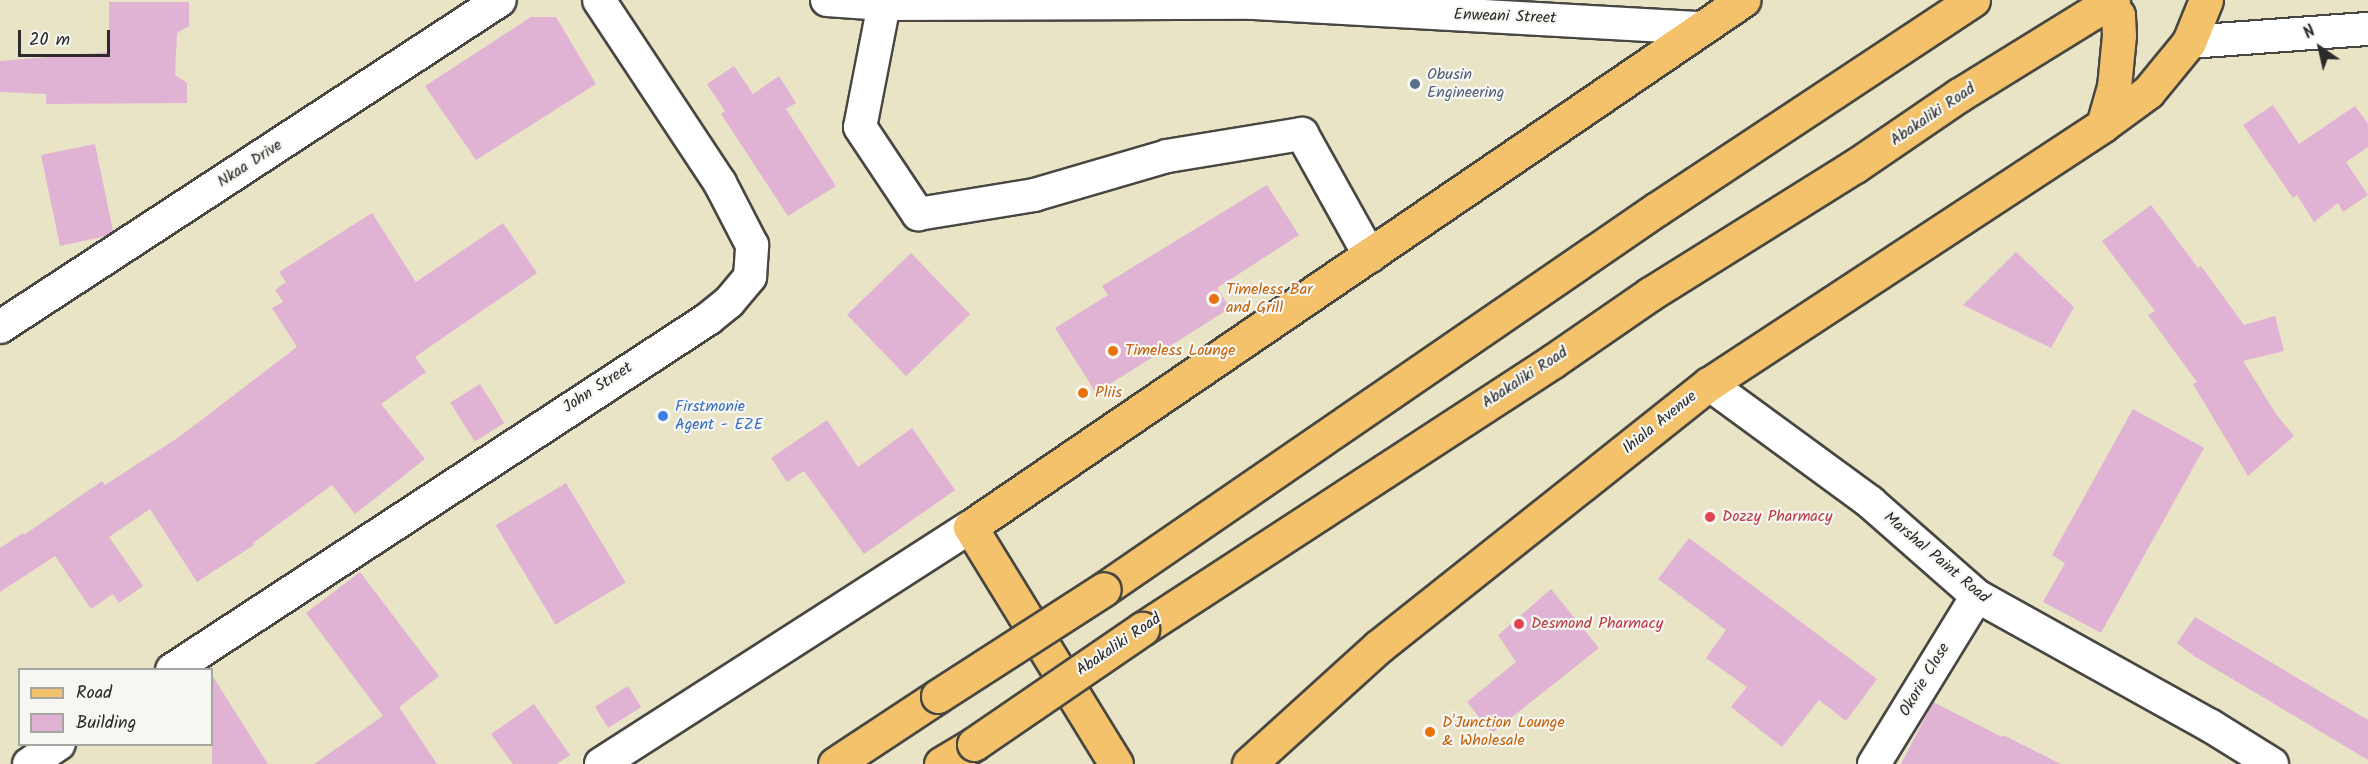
<!DOCTYPE html>
<style>
body{margin:0}
#map{position:relative;width:2368px;height:764px;overflow:hidden;background:#e9e4c5;font-family:Kalam,sans-serif}
div>[style]{position:absolute}
.building>*{inset:0;background:#e0b3d5;transform-origin:0 0}
.roads{filter:drop-shadow(2px 0 #484742) drop-shadow(-2px 0 #484742) drop-shadow(0 2px #484742) drop-shadow(0 -2px #484742)}
.minor>*{height:32px;margin:-16px;padding:0 16px;transform-origin:16px;border-radius:16px;background:#fff}
.major>*{height:33px;margin:-16.5px;padding:0 16.5px;transform-origin:16.5px;border-radius:16.5px;background:#f3c26a}
.highway>*{height:33px;margin:-16.5px;padding:0 16.5px;transform-origin:16.5px;border-radius:16.5px;background:#f3c26a}
.bridges{filter:drop-shadow(2px 0 #484742) drop-shadow(-2px 0 #484742) drop-shadow(0 2px #484742) drop-shadow(0 -2px #484742)}
.highway-bridge>*{height:33px;margin:-16.5px;padding:0 16.5px;transform-origin:16.5px;border-radius:16.5px;background:#f3c26a}
.dots>*{width:16px;height:16px;translate:-50% -50%;box-sizing:border-box;border:3px solid #f6f6f2;border-radius:50%}
span{translate:-50% -50%;white-space:nowrap;text-align:center;line-height:1.15;-webkit-text-stroke:4.5px #f6f6f2;paint-order:stroke}
.street-label{font-size:16px;color:#2b2b2b}
.service-label{font-size:16px;color:#4e5e75}
.left{translate:0 -50%;text-align:left}
.food-label{font-size:16px;color:#c56008}
.shop-label{font-size:16px;color:#366cbe}
.health-label{font-size:16px;color:#be3a42}
.legend{position:absolute;left:18px;top:668px;width:195px;height:78px;box-sizing:border-box;background:#f6f6f2;border:2px solid #a5a5a2;margin:0;padding:8px 10px;list-style:none;font-size:18px;color:#2b2b2b}
.legend li{display:flex;align-items:center;gap:12px;height:30px}
.legend b{width:30px;border:2px solid #a5a5a2}
.north{position:absolute;left:2290px;top:18px;width:60px;height:60px;-webkit-text-stroke:4px #f6f6f2;paint-order:stroke;rotate:326deg;font-size:16px;font-weight:700;line-height:24px;text-align:center;color:#2b2b2b}
.north::after{content:'';display:block;margin:auto;width:21px;height:27px;background:#2b2b2b;clip-path:polygon(50% 0,100% 100%,50% 72%,0 100%)}
.scale{position:absolute;left:18px;top:30px;width:92px;height:27px;box-sizing:border-box;border:3px solid #2b2b2b;border-top:0;padding-left:8px;font-size:18px;line-height:21px;white-space:nowrap;color:#2b2b2b;-webkit-text-stroke:4px #f6f6f2;paint-order:stroke}
</style>
<div id="map">
<div class="building">
<div style="clip-path:polygon(109px 2px,189px 2px,189px 26px,177px 33px,175px 75px,187px 83px,187px 103px,46px 104px,46px 94px,0 92px,0 61px,109px 52px)"></div>
<div style="clip-path:polygon(531px 17px,556px 17px,596px 84px,476px 160px,425px 86px)"></div>
<div style="clip-path:polygon(734px 66px,753px 94px,779px 76px,796px 103px,786px 109px,836px 186px,788px 216px,721px 114px,725px 111px,707px 84px)"></div>
<div style="clip-path:polygon(2273px 105px,2299px 144px,2355px 106px,2368px 124px,2368px 147px,2346px 162px,2368px 195px,2343px 212px,2338px 203px,2314px 222px,2297px 195px,2293px 198px,2243px 125px)"></div>
<div style="clip-path:polygon(95px 144px,113px 231px,106px 236px,60px 246px,41px 155px)"></div>
<div style="clip-path:polygon(1267px 185px,1299px 235px,1217px 288px,1230px 308px,1096px 393px,1055px 328px,1108px 295px,1102px 286px)"></div>
<div style="clip-path:polygon(2151px 205px,2198px 268px,2201px 266px,2244px 325px,2275px 316px,2284px 351px,2243px 361px,2276px 414px,2294px 436px,2248px 476px,2193px 384px,2197px 382px,2148px 315px,2155px 311px,2102px 241px)"></div>
<div style="clip-path:polygon(372px 213px,416px 282px,503px 223px,537px 273px,415px 357px,426px 372px,381px 404px,425px 459px,355px 514px,332px 485px,253px 543px,254px 545px,197px 582px,150px 509px,109px 537px,143px 586px,119px 603px,113px 594px,91px 609px,55px 556px,0 592px,0 548px,23px 533px,24px 535px,102px 481px,105px 485px,179px 437px,297px 347px,272px 308px,283px 302px,275px 290px,286px 282px,279px 272px)"></div>
<div style="clip-path:polygon(2016px 252px,2074px 307px,2051px 348px,1963px 305px)"></div>
<div style="left:911px;top:253px;width:85px;height:89px;rotate:46deg"></div>
<div style="left:480px;top:384px;width:46px;height:35px;rotate:58deg"></div>
<div style="clip-path:polygon(2133px 409px,2204px 448px,2101px 633px,2043px 602px,2065px 563px,2052px 555px)"></div>
<div style="clip-path:polygon(827px 420px,858px 467px,912px 428px,955px 490px,864px 554px,804px 471px,787px 482px,771px 458px)"></div>
<div style="left:566px;top:483px;width:116px;height:82px;rotate:59deg"></div>
<div style="clip-path:polygon(1689px 538px,1877px 679px,1846px 721px,1819px 700px,1782px 747px,1731px 707px,1747px 687px,1706px 658px,1726px 630px,1658px 579px)"></div>
<div style="clip-path:polygon(360px 572px,439px 676px,399px 707px,437px 764px,314px 764px,383px 716px,306px 613px)"></div>
<div style="clip-path:polygon(1551px 589px,1599px 648px,1492px 733px,1467px 702px,1516px 662px,1498px 635px)"></div>
<div style="clip-path:polygon(2195px 617px,2368px 720px,2368px 760px,2194px 656px,2177px 643px)"></div>
<div style="clip-path:polygon(212px 675px,268px 764px,212px 764px)"></div>
<div style="left:628px;top:686px;width:25px;height:39px;rotate:58deg"></div>
<div style="clip-path:polygon(1933px 702px,2002px 737px,2003px 735px,2061px 764px,1901px 764px)"></div>
<div style="clip-path:polygon(534px 704px,570px 755px,557px 764px,513px 764px,491px 734px)"></div>
</div>
<div class="roads">
<div class="minor">
<div style="left:827px;top:0;width:57px;rotate:4deg"></div>
<div style="left:884px;top:4px;width:368px;rotate:-0.2deg"></div>
<div style="left:1252px;top:3px;width:452px;rotate:3.2deg"></div>
<div style="left:884px;top:4px;width:125px;rotate:101deg"></div>
<div style="left:860px;top:127px;width:105px;rotate:56.3deg"></div>
<div style="left:918px;top:214px;width:118px;rotate:-9.3deg"></div>
<div style="left:1034px;top:195px;width:139px;rotate:-16.3deg"></div>
<div style="left:1167px;top:156px;width:137px;rotate:-9.3deg"></div>
<div style="left:1302px;top:134px;width:140px;rotate:60.9deg"></div>
<div style="left:2189px;top:42px;width:179px;rotate:-4.2deg"></div>
<div style="left:0;top:327px;width:597px;rotate:-33.18deg"></div>
<div style="left:1709px;top:384px;width:200px;rotate:36.2deg"></div>
<div style="left:1870px;top:502px;width:142px;rotate:41.3deg"></div>
<div style="left:1977px;top:596px;width:268px;rotate:29.1deg"></div>
<div style="left:2211px;top:726px;width:72px;rotate:31.9deg"></div>
<div style="left:172px;top:670px;width:641px;rotate:-33.22deg"></div>
<div style="left:708px;top:319px;width:27px;rotate:-39deg"></div>
<div style="left:729px;top:302px;width:33px;rotate:-50deg"></div>
<div style="left:750px;top:277px;width:32px;rotate:-86deg"></div>
<div style="left:752px;top:245px;width:70px;rotate:-117.3deg"></div>
<div style="left:720px;top:183px;width:219px;rotate:-123.5deg"></div>
<div style="left:29px;top:764px;width:36px;rotate:-34deg"></div>
<div style="left:601px;top:764px;width:439px;rotate:-32.7deg"></div>
<div style="left:1874px;top:764px;width:197px;rotate:-58.5deg"></div>
</div>
<div class="major">
<div style="left:2103px;top:125px;width:40px;rotate:-74deg"></div>
<div style="left:2114px;top:87px;width:52px;rotate:-84.5deg"></div>
<div style="left:2119px;top:35px;width:20px;rotate:-93deg"></div>
<div style="left:2118px;top:15px;width:16px;rotate:-135deg"></div>
<div style="left:1116px;top:764px;width:278px;rotate:-121.6deg"></div>
<div style="left:970px;top:527px;width:936px;rotate:-34.28deg"></div>
<div style="left:1249px;top:764px;width:174px;rotate:-42.2deg"></div>
<div style="left:1378px;top:647px;width:423px;rotate:-38.5deg"></div>
<div style="left:1709px;top:384px;width:472px;rotate:-33.3deg"></div>
<div style="left:2103px;top:125px;width:56px;rotate:-36.3deg"></div>
<div style="left:2148px;top:92px;width:65px;rotate:-50.6deg"></div>
<div style="left:2189px;top:42px;width:45px;rotate:-68deg"></div>
</div>
<div class="highway">
<div style="left:1104px;top:589px;width:671px;rotate:-34.5deg"></div>
<div style="left:1657px;top:209px;width:379px;rotate:-33.5deg"></div>
<div style="left:1142px;top:629px;width:491px;rotate:-33.1deg"></div>
<div style="left:1553px;top:361px;width:118px;rotate:-34.6deg"></div>
<div style="left:1650px;top:294px;width:242px;rotate:-32deg"></div>
<div style="left:1855px;top:166px;width:126px;rotate:-34.3deg"></div>
<div style="left:1959px;top:95px;width:181px;rotate:-31.7deg"></div>
<div style="left:835px;top:764px;width:123px;rotate:-33.4deg"></div>
<div style="left:941px;top:764px;width:39px;rotate:-31deg"></div>
</div>
</div>
<div class="bridges">
<div class="highway-bridge">
<div style="left:938px;top:696px;width:197px;rotate:-32.8deg"></div>
<div style="left:974px;top:744px;width:204px;rotate:-34.4deg"></div>
</div>
</div>
<div class="dots">
<div style="left:1415px;top:84px;background:#5c6f8a"></div>
<div style="left:1214px;top:299px;background:#e8710a"></div>
<div style="left:1113px;top:351px;background:#e8710a"></div>
<div style="left:1083px;top:393px;background:#e8710a"></div>
<div style="left:663px;top:416px;background:#3f7fe0"></div>
<div style="left:1710px;top:517px;background:#e0444e"></div>
<div style="left:1519px;top:624px;background:#e0444e"></div>
<div style="left:1430px;top:732px;background:#e8710a"></div>
</div>
<div class="street-label">
<span style="left:1505px;top:17px;rotate:2deg">Enweani Street</span>
<span style="left:1933px;top:115px;rotate:-34deg">Abakaliki Road</span>
<span style="left:250px;top:164px;rotate:-33deg">Nkaa Drive</span>
<span style="left:1525px;top:378px;rotate:-33deg">Abakaliki Road</span>
<span style="left:598px;top:388px;rotate:-33deg">John Street</span>
<span style="left:1660px;top:423px;rotate:-39deg">Ihiala Avenue</span>
<span style="left:1936px;top:558px;rotate:40deg">Marshal Paint Road</span>
<span style="left:1119px;top:645px;rotate:-34deg">Abakaliki Road</span>
<span style="left:1925px;top:680px;rotate:-59deg">Okorie Close</span>
</div>
<div class="service-label">
<span class="left" style="left:1427px;top:84px">Obusin<br>Engineering</span>
</div>
<div class="food-label">
<span class="left" style="left:1226px;top:299px">Timeless Bar<br>and Grill</span>
<span class="left" style="left:1125px;top:351px">Timeless Lounge</span>
<span class="left" style="left:1095px;top:393px">Pliis</span>
<span class="left" style="left:1442px;top:732px">D'Junction Lounge<br>&amp; Wholesale</span>
</div>
<div class="shop-label">
<span class="left" style="left:675px;top:416px">Firstmonie<br>Agent - EZE</span>
</div>
<div class="health-label">
<span class="left" style="left:1722px;top:517px">Dozzy Pharmacy</span>
<span class="left" style="left:1531px;top:624px">Desmond Pharmacy</span>
</div>
<ul class="legend">
<li><b style="height:8px;background:#f3c26a"></b>Road</li>
<li><b style="height:16px;background:#e0b3d5"></b>Building</li>
</ul>
<div class="north">N</div>
<div class="scale">20 m</div>
</div>
